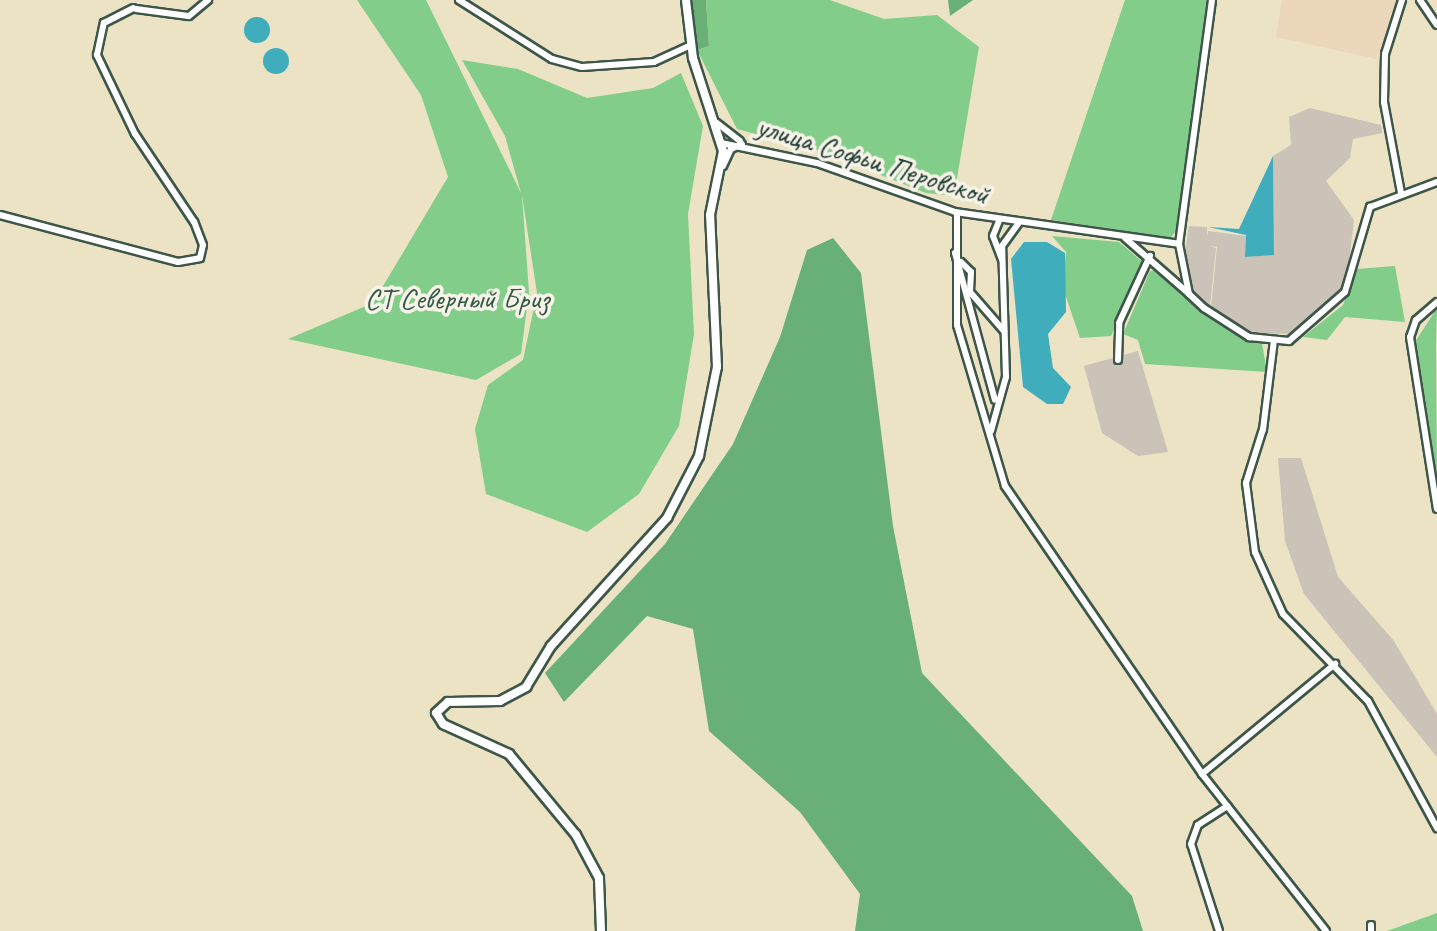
<!DOCTYPE html>
<meta charset="utf-8">
<style>
body{margin:0}
#map{position:relative;width:1437px;height:931px;overflow:hidden;background:#ebe3c4;font-family:Caveat,sans-serif}
div>[style]{position:absolute}
.built>*{inset:0;background:#ecd7ba}
.industrial>*{inset:0;background:#cbc2b8}
.green>*{inset:0;background:#82cd8a}
.forest>*{inset:0;background:#69b076}
.water>*{inset:0;background:#3fadbc}
.round{border-radius:50%}
.roads{filter:drop-shadow(2px 0 #3e564a) drop-shadow(-2px 0 #3e564a) drop-shadow(0 2px #3e564a) drop-shadow(0 -2px #3e564a)}
.minor>*{height:6px;margin:-3px;padding:0 3px;transform-origin:3px;border-radius:3px;background:#fff}
.major>*{height:8px;margin:-4px;padding:0 4px;transform-origin:4px;border-radius:4px;background:#fff}
span{translate:-50% -50%;white-space:nowrap;text-align:center;line-height:1.15;-webkit-text-stroke:7px #f7f3e8;paint-order:stroke}
.street-label{font-size:30px;color:#1f3d34}
.park-label{font-size:30px;color:#335a45}
</style>
<div id="map">
<div class="built">
<div style="clip-path:polygon(1282px 0,1396px 0,1377px 59px,1276px 37px)"></div>
</div>
<div class="industrial">
<div style="clip-path:polygon(1310px 108px,1381px 125px,1382px 133px,1353px 139px,1350px 158px,1326px 181px,1354px 220px,1346px 287px,1296px 334px,1251px 333px,1211px 308px,1217px 247px,1209px 246px,1216px 248px,1210px 307px,1193px 292px,1185px 251px,1189px 226px,1207px 227px,1207px 237px,1208px 231px,1246px 236px,1245px 257px,1274px 255px,1273px 156px,1291px 145px,1289px 117px)"></div>
<div style="clip-path:polygon(1138px 351px,1168px 452px,1138px 456px,1102px 433px,1084px 366px)"></div>
<div style="clip-path:polygon(1278px 458px,1301px 458px,1338px 577px,1394px 641px,1437px 714px,1437px 757px,1304px 594px,1285px 541px)"></div>
</div>
<div class="green">
<div style="clip-path:polygon(357px 0,426px 0,521px 193px,505px 136px,462px 60px,518px 69px,587px 98px,653px 88px,681px 73px,703px 126px,688px 214px,694px 334px,679px 426px,639px 494px,587px 532px,486px 494px,475px 429px,488px 385px,523px 360px,537px 293px,522px 195px,529px 292px,521px 354px,476px 380px,288px 339px,373px 303px,448px 177px,421px 95px)"></div>
<div style="clip-path:polygon(706px 0,830px 0,884px 19px,937px 15px,979px 47px,954px 196px,926px 193px,820px 151px,737px 129px,697px 50px,709px 46px)"></div>
<div style="clip-path:polygon(1125px 0,1207px 0,1177px 230px,1170px 238px,1051px 220px)"></div>
<div style="clip-path:polygon(1052px 236px,1119px 242px,1145px 264px,1111px 336px,1080px 338px,1063px 288px,1066px 252px)"></div>
<div style="clip-path:polygon(1395px 266px,1405px 322px,1345px 317px,1327px 340px,1303px 337px,1343px 305px,1357px 269px)"></div>
<div style="clip-path:polygon(1156px 270px,1225px 328px,1262px 343px,1267px 372px,1145px 364px,1138px 340px,1123px 334px,1150px 271px)"></div>
<div style="clip-path:polygon(1437px 308px,1436px 344px,1437px 482px,1413px 345px)"></div>
<div style="clip-path:polygon(1437px 913px,1437px 931px,1387px 931px)"></div>
</div>
<div class="forest">
<div style="clip-path:polygon(692px 0,706px 0,709px 46px,697px 50px)"></div>
<div style="clip-path:polygon(948px 0,973px 0,950px 16px)"></div>
<div style="clip-path:polygon(833px 238px,861px 273px,893px 526px,922px 673px,1132px 896px,1143px 931px,855px 931px,860px 894px,800px 812px,709px 731px,693px 629px,647px 616px,564px 702px,545px 673px,665px 544px,733px 444px,780px 337px,807px 250px)"></div>
</div>
<div class="water">
<div class="round" style="left:244px;top:17px;width:26px;height:26px"></div>
<div class="round" style="left:263px;top:48px;width:26px;height:26px"></div>
<div style="clip-path:polygon(1273px 156px,1274px 255px,1245px 257px,1246px 235px,1208px 227px,1239px 229px)"></div>
<div style="clip-path:polygon(1024px 242px,1047px 242px,1065px 253px,1066px 312px,1048px 334px,1053px 368px,1071px 387px,1063px 404px,1047px 404px,1023px 387px,1011px 259px)"></div>
</div>
<div class="roads">
<div class="minor">
<div style="left:459px;top:0;width:110px;rotate:32.4deg"></div>
<div style="left:552px;top:59px;width:31px;rotate:15deg"></div>
<div style="left:582px;top:67px;width:72px;rotate:-4deg"></div>
<div style="left:654px;top:62px;width:41px;rotate:-24.7deg"></div>
<div style="left:1212px;top:0;width:246px;rotate:97.7deg"></div>
<div style="left:1179px;top:244px;width:51px;rotate:78.7deg"></div>
<div style="left:1189px;top:294px;width:21px;rotate:43deg"></div>
<div style="left:1204px;top:308px;width:54px;rotate:32.8deg"></div>
<div style="left:1249px;top:337px;width:40px;rotate:5.7deg"></div>
<div style="left:1289px;top:341px;width:74px;rotate:-41.2deg"></div>
<div style="left:1345px;top:292px;width:89px;rotate:-73.6deg"></div>
<div style="left:1370px;top:207px;width:72px;rotate:-20.5deg"></div>
<div style="left:1420px;top:0;width:30px;rotate:56deg"></div>
<div style="left:136px;top:9px;width:53px;rotate:7.5deg"></div>
<div style="left:189px;top:16px;width:25px;rotate:-40deg"></div>
<div style="left:717px;top:123px;width:29px;rotate:38deg"></div>
<div style="left:721px;top:143px;width:98px;rotate:11.8deg"></div>
<div style="left:817px;top:163px;width:146px;rotate:19.5deg"></div>
<div style="left:955px;top:212px;width:226px;rotate:8.1deg"></div>
<div style="left:723px;top:166px;width:19px;rotate:-65deg"></div>
<div style="left:731px;top:149px;width:12px;rotate:-24deg"></div>
<div style="left:1401px;top:193px;width:93px;rotate:-100.6deg"></div>
<div style="left:1384px;top:102px;width:48px;rotate:-88.8deg"></div>
<div style="left:1385px;top:54px;width:57px;rotate:-72.5deg"></div>
<div style="left:957px;top:213px;width:112px;rotate:90deg"></div>
<div style="left:957px;top:325px;width:168px;rotate:73.4deg"></div>
<div style="left:1005px;top:486px;width:349px;rotate:55.6deg"></div>
<div style="left:1202px;top:774px;width:200px;rotate:51.7deg"></div>
<div style="left:0;top:215px;width:184px;rotate:14.8deg"></div>
<div style="left:178px;top:262px;width:22px;rotate:-10deg"></div>
<div style="left:200px;top:258px;width:13px;rotate:-77deg"></div>
<div style="left:203px;top:245px;width:25px;rotate:-111deg"></div>
<div style="left:194px;top:222px;width:106px;rotate:-123.8deg"></div>
<div style="left:135px;top:134px;width:88px;rotate:-115.7deg"></div>
<div style="left:97px;top:55px;width:33px;rotate:-78deg"></div>
<div style="left:104px;top:23px;width:33px;rotate:-27deg"></div>
<div style="left:999px;top:221px;width:16px;rotate:112deg"></div>
<div style="left:993px;top:236px;width:25px;rotate:69deg"></div>
<div style="left:1125px;top:238px;width:84px;rotate:41.1deg"></div>
<div style="left:955px;top:253px;width:152px;rotate:74.8deg"></div>
<div style="left:961px;top:262px;width:14px;rotate:45deg"></div>
<div style="left:971px;top:272px;width:20px;rotate:93deg"></div>
<div style="left:970px;top:292px;width:52px;rotate:48.9deg"></div>
<div style="left:1437px;top:302px;width:28px;rotate:139deg"></div>
<div style="left:1416px;top:320px;width:18px;rotate:109deg"></div>
<div style="left:1410px;top:337px;width:174px;rotate:81.1deg"></div>
<div style="left:1274px;top:340px;width:90px;rotate:97deg"></div>
<div style="left:1263px;top:429px;width:57px;rotate:107.5deg"></div>
<div style="left:1246px;top:483px;width:70px;rotate:82.6deg"></div>
<div style="left:1255px;top:552px;width:68px;rotate:65.7deg"></div>
<div style="left:1283px;top:614px;width:122px;rotate:45.7deg"></div>
<div style="left:1368px;top:701px;width:145px;rotate:61.5deg"></div>
<div style="left:1118px;top:360px;width:37px;rotate:-88deg"></div>
<div style="left:1119px;top:323px;width:74px;rotate:-65.2deg"></div>
<div style="left:991px;top:431px;width:56px;rotate:-74.5deg"></div>
<div style="left:1006px;top:377px;width:131px;rotate:-91.7deg"></div>
<div style="left:1002px;top:246px;width:29px;rotate:-54deg"></div>
<div style="left:1202px;top:774px;width:173px;rotate:-39.6deg"></div>
<div style="left:1371px;top:925px;width:6px;rotate:90deg"></div>
<div style="left:1219px;top:931px;width:91px;rotate:-107.8deg"></div>
<div style="left:1191px;top:844px;width:20px;rotate:-70deg"></div>
<div style="left:1198px;top:825px;width:35px;rotate:-33deg"></div>
</div>
<div class="major">
<div style="left:601px;top:931px;width:53px;rotate:-92.2deg"></div>
<div style="left:599px;top:878px;width:49px;rotate:-118.1deg"></div>
<div style="left:576px;top:835px;width:105px;rotate:-129.6deg"></div>
<div style="left:509px;top:754px;width:72px;rotate:-155.6deg"></div>
<div style="left:443px;top:724px;width:13px;rotate:-122deg"></div>
<div style="left:436px;top:713px;width:16px;rotate:-43deg"></div>
<div style="left:448px;top:702px;width:52px;rotate:-1.1deg"></div>
<div style="left:500px;top:701px;width:30px;rotate:-28deg"></div>
<div style="left:526px;top:687px;width:48px;rotate:-58.6deg"></div>
<div style="left:551px;top:646px;width:173px;rotate:-47.8deg"></div>
<div style="left:667px;top:518px;width:70px;rotate:-62.7deg"></div>
<div style="left:699px;top:456px;width:91px;rotate:-78.6deg"></div>
<div style="left:717px;top:367px;width:152px;rotate:-92.6deg"></div>
<div style="left:710px;top:215px;width:65px;rotate:-78.5deg"></div>
<div style="left:723px;top:151px;width:98px;rotate:-107.9deg"></div>
<div style="left:693px;top:58px;width:58px;rotate:-96.9deg"></div>
</div>
</div>
<div class="street-label">
<span style="left:873px;top:160px;rotate:17deg">улица Софьи Перовской</span>
</div>
<div class="park-label">
<span style="left:457px;top:298px">СТ Северный Бриз</span>
</div>
</div>
